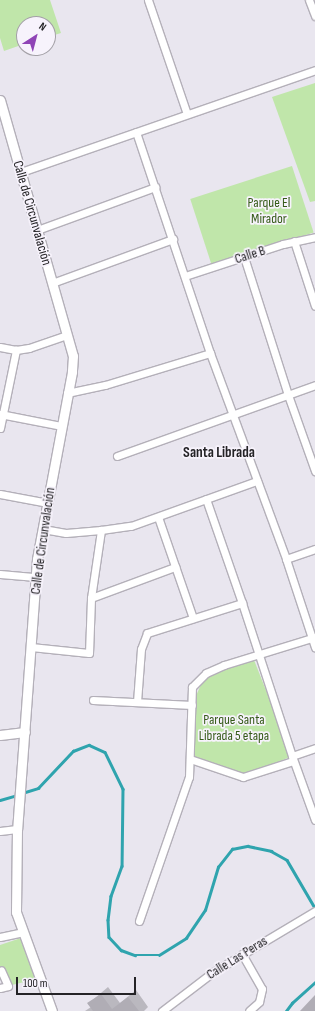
<!DOCTYPE html>
<meta charset="utf-8">
<style>
body{margin:0}
#map{position:relative;width:315px;height:1011px;overflow:hidden;background:#e9e6ef;font-family:"Sofia Sans Condensed",sans-serif}
div>[style]{position:absolute}
.green>*{inset:0;background:#c0e6aa;transform-origin:0 0}
.shadow>*{inset:0;background:#0003}
.stream>*{height:2.5px;margin:-1.25px;padding:0 1.25px;transform-origin:1.25px;border-radius:1.25px;background:#2fa4ae}
.building>*{inset:0;background:#b0adb5}
.roads{filter:drop-shadow(1px 0 #b4b0b9) drop-shadow(-1px 0 #b4b0b9) drop-shadow(0 1px #b4b0b9) drop-shadow(0 -1px #b4b0b9)}
.minor>*{height:7px;margin:-3.5px;padding:0 3.5px;transform-origin:3.5px;border-radius:3.5px;background:#fff}
.tertiary>*{height:9px;margin:-4.5px;padding:0 4.5px;transform-origin:4.5px;border-radius:4.5px;background:#fff}
span{translate:-50% -50%;white-space:nowrap;text-align:center;line-height:1.15;-webkit-text-stroke:3.5px #f7f3fc;paint-order:stroke}
.park-label{font-size:14px;color:#345a17}
.street-label{font-size:14px;color:#242326}
.neighbourhood-label{font-size:15px;color:#242326;font-weight:700}
.north{position:absolute;left:16px;top:16px;width:40px;height:40px;box-sizing:border-box;background:#f7f3fc;border:1px solid #a3a0a6;border-radius:50%;rotate:36deg;font-size:11px;font-weight:700;line-height:16px;text-align:center;color:#242326}
.north::after{content:'';display:block;margin:auto;width:14px;height:18px;background:#8f44b6;clip-path:polygon(50% 0,100% 100%,50% 72%,0 100%)}
.scale{position:absolute;left:16px;top:977px;width:120px;height:18px;box-sizing:border-box;border:2px solid #242326;border-top:0;padding-left:5px;font-size:12px;line-height:14px;white-space:nowrap;color:#242326;-webkit-text-stroke:3px #f7f3fc;paint-order:stroke}
</style>
<div id="map">
<div class="green">
<div style="clip-path:polygon(0 0,50px 0,61px 33px,48px 37px,48px 24px,24px 24px,24px 44px,4px 51px,0 38px)"></div>
<div style="clip-path:polygon(315px 83px,315px 201px,310px 202px,272px 97px)"></div>
<div style="left:292px;top:166px;width:70px;height:107px;rotate:72deg"></div>
<div style="clip-path:polygon(254px 660px,292px 756px,243px 777px,190px 759px,192px 705px,206px 673px)"></div>
<div style="clip-path:polygon(21px 938px,36px 979px,8px 986px,0 968px,0 945px)"></div>
</div>
<div class="shadow">
<div style="clip-path:polygon(108px 987px,120px 1003px,136px 990px,148px 1007px,144px 1011px,85px 1011px,91px 1007px,88px 1004px)"></div>
</div>
<div class="stream">
<div style="left:22px;top:793px;width:17px;rotate:-17deg"></div>
<div style="left:38px;top:788px;width:51px;rotate:-46.6deg"></div>
<div style="left:73px;top:751px;width:17px;rotate:-21deg"></div>
<div style="left:89px;top:745px;width:17px;rotate:24deg"></div>
<div style="left:105px;top:752px;width:41px;rotate:64.1deg"></div>
<div style="left:123px;top:789px;width:77px;rotate:90.7deg"></div>
<div style="left:122px;top:866px;width:32px;rotate:110deg"></div>
<div style="left:111px;top:896px;width:24px;rotate:97deg"></div>
<div style="left:108px;top:920px;width:17px;rotate:87deg"></div>
<div style="left:109px;top:937px;width:18px;rotate:47deg"></div>
<div style="left:121px;top:950px;width:15px;rotate:20deg"></div>
<div style="left:135px;top:955px;width:24px"></div>
<div style="left:159px;top:955px;width:32px;rotate:-32deg"></div>
<div style="left:186px;top:938px;width:34px;rotate:-56deg"></div>
<div style="left:205px;top:910px;width:45px;rotate:-73.2deg"></div>
<div style="left:218px;top:867px;width:23px;rotate:-52deg"></div>
<div style="left:232px;top:849px;width:16px;rotate:-11deg"></div>
<div style="left:248px;top:846px;width:24px;rotate:12deg"></div>
<div style="left:271px;top:851px;width:18px;rotate:29deg"></div>
<div style="left:287px;top:860px;width:56px;rotate:59.7deg"></div>
<div style="left:0;top:800px;width:18px;rotate:-16deg"></div>
<div style="left:286px;top:1011px;width:10px;rotate:-53deg"></div>
<div style="left:292px;top:1003px;width:31px;rotate:-42deg"></div>
</div>
<div class="building">
<div style="clip-path:polygon(101px 994px,112px 1009px,128px 997px,139px 1011px,93px 1011px,87px 1003px)"></div>
<div style="clip-path:polygon(315px 995px,315px 1011px,300px 1011px)"></div>
</div>
<div class="roads">
<div class="minor">
<div style="left:148px;top:0;width:120px;rotate:71.1deg"></div>
<div style="left:309px;top:0;width:17px;rotate:69deg"></div>
<div style="left:136px;top:132px;width:233px;rotate:71.5deg"></div>
<div style="left:210px;top:353px;width:220px;rotate:69.7deg"></div>
<div style="left:286px;top:559px;width:93px;rotate:71.8deg"></div>
<div style="left:21px;top:172px;width:311px;rotate:-19.1deg"></div>
<div style="left:37px;top:230px;width:126px;rotate:-20deg"></div>
<div style="left:294px;top:241px;width:68px;rotate:72.1deg"></div>
<div style="left:244px;top:257px;width:145px;rotate:72.3deg"></div>
<div style="left:288px;top:395px;width:81px;rotate:70.4deg"></div>
<div style="left:185px;top:276px;width:103px;rotate:-18.1deg"></div>
<div style="left:283px;top:244px;width:33px;rotate:-12deg"></div>
<div style="left:52px;top:283px;width:129px;rotate:-20deg"></div>
<div style="left:0;top:347px;width:16px;rotate:11deg"></div>
<div style="left:16px;top:350px;width:13px;rotate:-9deg"></div>
<div style="left:29px;top:348px;width:40px;rotate:-18.9deg"></div>
<div style="left:67px;top:393px;width:39px;rotate:-12deg"></div>
<div style="left:105px;top:385px;width:110px;rotate:-16.9deg"></div>
<div style="left:0;top:414px;width:62px;rotate:11.1deg"></div>
<div style="left:0;top:428px;width:80px;rotate:-78.4deg"></div>
<div style="left:117px;top:456px;width:210px;rotate:-19.7deg"></div>
<div style="left:0;top:494px;width:49px;rotate:10.6deg"></div>
<div style="left:206px;top:499px;width:110px;rotate:70.9deg"></div>
<div style="left:242px;top:603px;width:161px;rotate:71.9deg"></div>
<div style="left:292px;top:756px;width:68px;rotate:70.2deg"></div>
<div style="left:158px;top:517px;width:107px;rotate:70.9deg"></div>
<div style="left:43px;top:529px;width:23px;rotate:10deg"></div>
<div style="left:66px;top:533px;width:35px;rotate:-5deg"></div>
<div style="left:101px;top:530px;width:30px;rotate:-8deg"></div>
<div style="left:131px;top:526px;width:134px;rotate:-19.7deg"></div>
<div style="left:286px;top:559px;width:31px;rotate:-19deg"></div>
<div style="left:0;top:574px;width:36px;rotate:5deg"></div>
<div style="left:91px;top:598px;width:90px;rotate:-20.3deg"></div>
<div style="left:31px;top:647px;width:58px;rotate:5.9deg"></div>
<div style="left:89px;top:653px;width:55px;rotate:-87.9deg"></div>
<div style="left:91px;top:598px;width:69px;rotate:-81.6deg"></div>
<div style="left:93px;top:700px;width:99px;rotate:2.9deg"></div>
<div style="left:137px;top:702px;width:53px;rotate:-85.7deg"></div>
<div style="left:141px;top:649px;width:17px;rotate:-69deg"></div>
<div style="left:147px;top:633px;width:100px;rotate:-17.5deg"></div>
<div style="left:292px;top:756px;width:24px;rotate:-19deg"></div>
<div style="left:190px;top:759px;width:56px;rotate:18.8deg"></div>
<div style="left:243px;top:777px;width:52px;rotate:-17.7deg"></div>
<div style="left:0;top:831px;width:17px;rotate:-7deg"></div>
<div style="left:139px;top:921px;width:152px;rotate:-70.9deg"></div>
<div style="left:189px;top:777px;width:90px;rotate:-88.1deg"></div>
<div style="left:192px;top:687px;width:20px;rotate:-45deg"></div>
<div style="left:206px;top:673px;width:20px;rotate:-24deg"></div>
<div style="left:224px;top:665px;width:95px;rotate:-17.1deg"></div>
<div style="left:0;top:937px;width:24px;rotate:-12deg"></div>
<div style="left:242px;top:954px;width:40px;rotate:60.3deg"></div>
<div style="left:262px;top:989px;width:13px;rotate:103deg"></div>
<div style="left:259px;top:1002px;width:13px;rotate:138deg"></div>
<div style="left:0;top:988px;width:8px;rotate:-14deg"></div>
<div style="left:8px;top:986px;width:17px;rotate:-114deg"></div>
<div style="left:162px;top:1011px;width:64px;rotate:-37.4deg"></div>
<div style="left:213px;top:972px;width:119px;rotate:-30.9deg"></div>
</div>
<div class="tertiary">
<div style="left:0;top:100px;width:266px;rotate:74.1deg"></div>
<div style="left:73px;top:356px;width:16px;rotate:94deg"></div>
<div style="left:72px;top:372px;width:190px;rotate:100.6deg"></div>
<div style="left:37px;top:559px;width:271px;rotate:94.2deg"></div>
<div style="left:17px;top:829px;width:83px;rotate:90.7deg"></div>
<div style="left:16px;top:912px;width:105px;rotate:70deg"></div>
<div style="left:0;top:735px;width:25px;rotate:-7deg"></div>
</div>
</div>
<div class="park-label">
<span style="left:269px;top:211px">Parque El<br>Mirador</span>
<span style="left:234px;top:728px">Parque Santa<br>Librada 5 etapa</span>
</div>
<div class="street-label">
<span style="left:32px;top:213px;rotate:74deg">Calle de Circunvalación</span>
<span style="left:250px;top:255px;rotate:-18deg">Calle B</span>
<span style="left:43px;top:541px;rotate:-82deg">Calle de Circunvalación</span>
<span style="left:237px;top:958px;rotate:-32deg">Calle Las Peras</span>
</div>
<div class="neighbourhood-label">
<span style="left:219px;top:453px">Santa Librada</span>
</div>
<div class="north">N</div>
<div class="scale">100 m</div>
</div>
